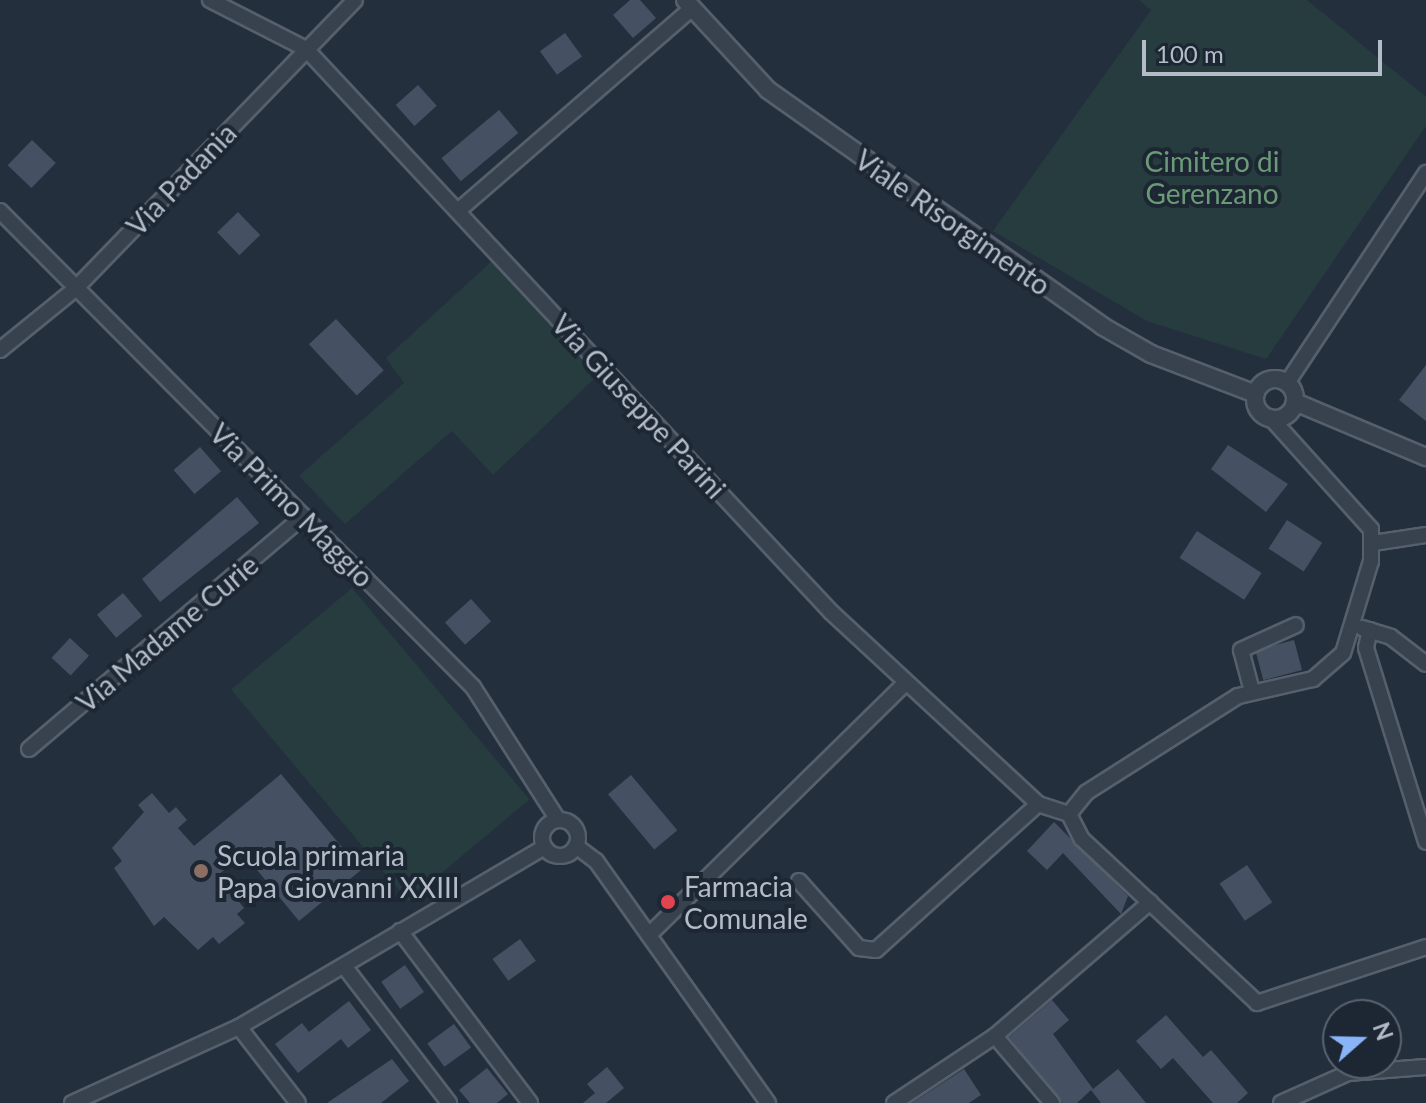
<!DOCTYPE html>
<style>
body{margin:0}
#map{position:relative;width:1426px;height:1103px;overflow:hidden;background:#242f3e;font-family:Lato,sans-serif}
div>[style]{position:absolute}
.green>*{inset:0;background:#263c3f;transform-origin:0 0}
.building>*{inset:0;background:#455162;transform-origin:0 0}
.roads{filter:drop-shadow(2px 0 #565f6c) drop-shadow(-2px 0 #565f6c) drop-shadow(0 2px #565f6c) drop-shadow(0 -2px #565f6c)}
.minor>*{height:14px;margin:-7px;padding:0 7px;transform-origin:7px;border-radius:7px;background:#38414e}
.minor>.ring{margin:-7px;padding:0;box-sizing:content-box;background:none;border:14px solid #38414e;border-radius:50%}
.tertiary>*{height:16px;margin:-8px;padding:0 8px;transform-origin:8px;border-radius:8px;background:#38414e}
.tertiary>.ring{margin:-8px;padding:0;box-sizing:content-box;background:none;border:16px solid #38414e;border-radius:50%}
.dots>*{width:22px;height:22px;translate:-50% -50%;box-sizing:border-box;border:4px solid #1d2633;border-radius:50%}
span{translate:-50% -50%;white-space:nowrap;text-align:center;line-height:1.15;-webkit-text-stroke:8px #1d2633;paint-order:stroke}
.park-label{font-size:28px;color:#6b9a76}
.street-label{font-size:28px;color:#b4bcc9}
.poi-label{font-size:28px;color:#b4bcc9}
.left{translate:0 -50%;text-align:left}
.north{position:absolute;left:1322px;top:999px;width:80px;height:80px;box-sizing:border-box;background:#1d2633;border:2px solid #59626f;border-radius:50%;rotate:70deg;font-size:22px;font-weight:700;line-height:32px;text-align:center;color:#b4bcc9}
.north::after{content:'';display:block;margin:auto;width:28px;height:36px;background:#8ab4f8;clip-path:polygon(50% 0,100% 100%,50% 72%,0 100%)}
.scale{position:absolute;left:1142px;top:40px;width:240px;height:36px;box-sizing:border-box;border:4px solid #b4bcc9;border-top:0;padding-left:10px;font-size:24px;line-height:28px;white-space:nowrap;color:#b4bcc9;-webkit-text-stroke:6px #1d2633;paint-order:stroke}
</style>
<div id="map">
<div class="green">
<div style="clip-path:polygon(1139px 0,1307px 0,1426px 97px,1426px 126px,1266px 359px,1147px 321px,993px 231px,1151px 10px)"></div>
<div style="clip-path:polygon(492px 261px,597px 376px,493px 475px,452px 431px,345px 524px,299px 476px,404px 383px,386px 358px)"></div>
<div style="left:352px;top:588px;width:276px;height:158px;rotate:50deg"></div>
</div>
<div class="building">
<div style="clip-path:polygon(630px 0,640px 0,656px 18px,633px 38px,613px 15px)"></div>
<div style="left:565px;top:33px;width:29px;height:31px;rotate:54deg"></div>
<div style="left:418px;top:85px;width:28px;height:30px;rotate:48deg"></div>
<div style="left:499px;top:110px;width:30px;height:75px;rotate:50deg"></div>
<div style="left:32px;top:140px;width:33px;height:35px;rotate:44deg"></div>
<div style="left:238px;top:212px;width:32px;height:29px;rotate:46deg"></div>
<div style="left:336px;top:319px;width:70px;height:37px;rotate:47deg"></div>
<div style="clip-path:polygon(1426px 365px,1426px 421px,1399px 400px)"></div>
<div style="clip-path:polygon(1228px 445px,1288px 484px,1266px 512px,1211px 469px)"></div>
<div style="left:200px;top:447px;width:32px;height:35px;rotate:49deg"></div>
<div style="clip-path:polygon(237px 497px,259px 523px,160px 602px,142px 579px)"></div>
<div style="left:1287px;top:520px;width:42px;height:34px;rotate:33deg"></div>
<div style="left:1197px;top:531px;width:77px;height:32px;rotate:33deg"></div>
<div style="left:123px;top:593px;width:30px;height:34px;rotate:50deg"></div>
<div style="left:471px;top:599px;width:30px;height:35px;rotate:48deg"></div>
<div style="left:70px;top:638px;width:26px;height:27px;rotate:43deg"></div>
<div style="left:1294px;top:640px;width:31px;height:40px;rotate:75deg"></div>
<div style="clip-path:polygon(281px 774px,361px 870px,299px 921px,244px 854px,218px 875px,244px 908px,237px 914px,245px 923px,219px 944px,213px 937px,198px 950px,164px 917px,154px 926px,114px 868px,122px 861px,112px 848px,144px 812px,138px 805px,152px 793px,169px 813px,176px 807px,187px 820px,178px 828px,194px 846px)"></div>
<div style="left:631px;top:775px;width:72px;height:30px;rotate:50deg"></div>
<div style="clip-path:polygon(1054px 822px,1128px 896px,1121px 914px,1063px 853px,1047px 870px,1027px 851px)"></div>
<div style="left:1247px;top:865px;width:45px;height:33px;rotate:56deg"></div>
<div style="left:520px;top:939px;width:27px;height:34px;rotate:54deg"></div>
<div style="left:405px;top:965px;width:33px;height:29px;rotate:55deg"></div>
<div style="clip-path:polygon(1052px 1000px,1069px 1020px,1053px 1034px,1093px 1089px,1118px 1069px,1146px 1103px,1101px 1103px,1091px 1090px,1077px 1103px,1062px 1103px,1009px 1037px)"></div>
<div style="clip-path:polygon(349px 1001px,371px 1030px,348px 1048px,341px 1039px,298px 1073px,275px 1044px,302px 1023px,309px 1032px)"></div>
<div style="clip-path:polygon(1166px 1015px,1203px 1057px,1211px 1050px,1248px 1093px,1237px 1103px,1213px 1103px,1173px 1058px,1161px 1069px,1136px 1041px)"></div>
<div style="left:454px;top:1024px;width:29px;height:33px;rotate:54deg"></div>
<div style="clip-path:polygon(392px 1059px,409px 1081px,381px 1103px,327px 1103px)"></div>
<div style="clip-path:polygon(607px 1067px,624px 1088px,606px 1103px,583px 1103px,595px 1093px,587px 1084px)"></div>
<div style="clip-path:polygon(487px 1068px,508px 1094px,497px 1103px,470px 1103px,459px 1090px)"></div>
<div style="clip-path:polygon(964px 1069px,981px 1095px,969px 1103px,912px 1103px)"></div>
</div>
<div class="roads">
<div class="minor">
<div style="left:210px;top:0;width:108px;rotate:27deg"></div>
<div style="left:306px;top:49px;width:770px;rotate:47deg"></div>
<div style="left:831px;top:612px;width:282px;rotate:42.8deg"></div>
<div style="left:1038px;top:804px;width:33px;rotate:18deg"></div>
<div style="left:459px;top:210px;width:308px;rotate:-40.9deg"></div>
<div style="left:0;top:211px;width:671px;rotate:45.18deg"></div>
<div style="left:473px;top:687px;width:158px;rotate:57.4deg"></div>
<div style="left:0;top:350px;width:97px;rotate:-39.1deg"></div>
<div style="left:75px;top:289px;width:402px;rotate:-45.9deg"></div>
<div style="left:1287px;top:383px;width:252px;rotate:-56.5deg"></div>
<div style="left:1270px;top:417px;width:151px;rotate:48deg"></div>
<div style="left:1371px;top:529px;width:32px;rotate:90deg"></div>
<div style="left:1371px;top:561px;width:96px;rotate:106.9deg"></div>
<div style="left:1343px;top:653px;width:40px;rotate:139deg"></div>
<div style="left:1313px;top:679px;width:77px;rotate:167.2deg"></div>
<div style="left:1238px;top:696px;width:180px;rotate:147.5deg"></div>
<div style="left:1086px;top:793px;width:27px;rotate:129deg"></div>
<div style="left:1069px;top:814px;width:28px;rotate:63deg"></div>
<div style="left:1082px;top:839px;width:240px;rotate:43.1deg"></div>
<div style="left:1257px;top:1003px;width:178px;rotate:-18.3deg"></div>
<div style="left:1373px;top:543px;width:54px;rotate:-8.6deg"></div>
<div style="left:1362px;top:628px;width:30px;rotate:17deg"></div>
<div style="left:1391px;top:637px;width:44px;rotate:37.6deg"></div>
<div style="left:1370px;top:630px;width:18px;rotate:103deg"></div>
<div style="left:1366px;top:648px;width:203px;rotate:72.8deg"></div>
<div style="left:1252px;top:691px;width:42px;rotate:-105deg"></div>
<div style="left:1241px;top:650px;width:60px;rotate:-24.4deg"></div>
<div style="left:29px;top:749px;width:360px;rotate:-40.3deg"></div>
<div class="ring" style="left:542px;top:820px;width:22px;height:22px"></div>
<div style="left:576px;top:846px;width:25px;rotate:37deg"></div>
<div style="left:596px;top:861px;width:297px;rotate:54.6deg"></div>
<div style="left:799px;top:881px;width:90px;rotate:48.2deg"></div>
<div style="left:859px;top:948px;width:17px;rotate:7deg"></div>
<div style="left:876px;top:950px;width:218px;rotate:-42deg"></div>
<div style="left:400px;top:931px;width:216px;rotate:52.9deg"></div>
<div style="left:649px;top:935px;width:356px;rotate:-44.5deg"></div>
<div style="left:344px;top:966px;width:173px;rotate:52.5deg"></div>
<div style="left:239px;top:1027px;width:96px;rotate:52.2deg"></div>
<div style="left:995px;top:1036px;width:88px;rotate:49.6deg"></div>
<div style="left:72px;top:1103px;width:183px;rotate:-24.5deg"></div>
<div style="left:239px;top:1027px;width:354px;rotate:-30.5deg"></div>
<div style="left:894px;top:1103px;width:121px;rotate:-33.6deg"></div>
<div style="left:995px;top:1036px;width:205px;rotate:-40.8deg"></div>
<div style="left:1281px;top:1103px;width:73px;rotate:-24.1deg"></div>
<div style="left:1348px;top:1073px;width:78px;rotate:-4.4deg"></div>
</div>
<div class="tertiary">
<div style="left:685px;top:0;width:122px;rotate:47.3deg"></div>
<div style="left:768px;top:90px;width:409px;rotate:35.2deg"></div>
<div style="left:1102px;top:326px;width:56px;rotate:29.7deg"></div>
<div style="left:1151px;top:354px;width:112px;rotate:20.9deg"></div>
<div class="ring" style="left:1255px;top:379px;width:24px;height:24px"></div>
<div style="left:1295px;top:402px;width:142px;rotate:22.8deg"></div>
</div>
</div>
<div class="dots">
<div style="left:201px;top:871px;background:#8d6e63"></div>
<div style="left:668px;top:902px;background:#e0444e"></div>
</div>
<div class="park-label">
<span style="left:1212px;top:177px">Cimitero di<br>Gerenzano</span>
</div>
<div class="street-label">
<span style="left:181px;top:179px;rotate:-46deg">Via Padania</span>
<span style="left:953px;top:222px;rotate:35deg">Viale Risorgimento</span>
<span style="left:639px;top:406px;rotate:47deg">Via Giuseppe Parini</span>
<span style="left:292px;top:505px;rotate:45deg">Via Primo Maggio</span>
<span style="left:167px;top:633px;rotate:-40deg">Via Madame Curie</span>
</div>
<div class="poi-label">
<span class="left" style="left:217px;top:871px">Scuola primaria<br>Papa Giovanni XXIII</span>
<span class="left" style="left:684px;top:902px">Farmacia<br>Comunale</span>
</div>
<div class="north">N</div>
<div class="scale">100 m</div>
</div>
